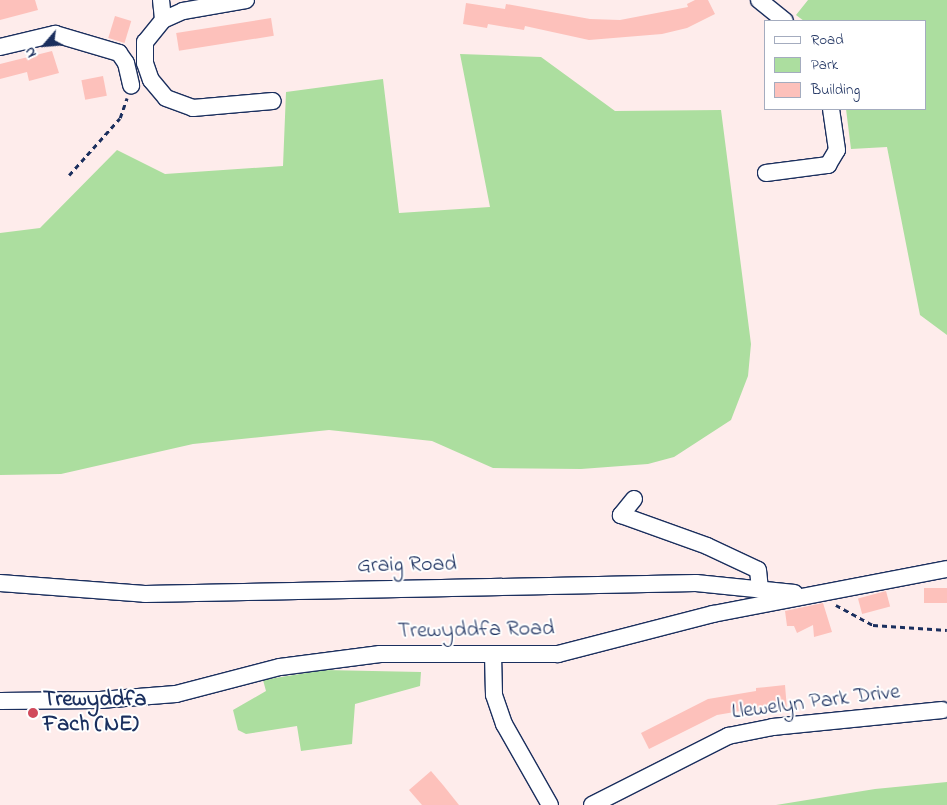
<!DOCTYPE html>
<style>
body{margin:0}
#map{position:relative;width:947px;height:805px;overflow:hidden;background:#feeceb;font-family:"Indie Flower",sans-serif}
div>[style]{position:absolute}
.green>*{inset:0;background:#acde9f}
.building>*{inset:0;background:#fdc1bb;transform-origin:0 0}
.path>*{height:2.5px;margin-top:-1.25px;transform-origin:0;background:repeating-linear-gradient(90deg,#1b2f5e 0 5px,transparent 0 9px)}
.roads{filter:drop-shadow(1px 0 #1b2f5e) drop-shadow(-1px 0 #1b2f5e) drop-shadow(0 1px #1b2f5e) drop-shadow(0 -1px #1b2f5e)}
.street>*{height:16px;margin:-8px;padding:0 8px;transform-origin:8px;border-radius:8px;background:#fff}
.dots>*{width:14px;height:14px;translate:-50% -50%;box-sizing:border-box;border:2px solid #fff;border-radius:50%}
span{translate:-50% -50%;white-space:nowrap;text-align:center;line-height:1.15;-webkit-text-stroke:4px #fff;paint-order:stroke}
.street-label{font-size:22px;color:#1b2f5e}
.poi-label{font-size:22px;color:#1b2f5e;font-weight:700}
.left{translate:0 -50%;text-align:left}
.legend{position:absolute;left:764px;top:20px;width:162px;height:90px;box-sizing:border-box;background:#fff;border:1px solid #a4acbf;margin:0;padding:6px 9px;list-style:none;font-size:15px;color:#1b2f5e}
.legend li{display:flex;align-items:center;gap:10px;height:25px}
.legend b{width:25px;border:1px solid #a4acbf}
.north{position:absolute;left:20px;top:20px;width:50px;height:50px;-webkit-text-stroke:4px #fff;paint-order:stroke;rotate:243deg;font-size:14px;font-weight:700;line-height:20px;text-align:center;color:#1b2f5e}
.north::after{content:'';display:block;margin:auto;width:18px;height:22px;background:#1b2f5e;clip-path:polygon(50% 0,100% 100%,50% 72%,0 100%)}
</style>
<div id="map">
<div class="green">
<div style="clip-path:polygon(808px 0,947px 0,947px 335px,920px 315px,887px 147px,851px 149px,846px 109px,926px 109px,926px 21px,804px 21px,796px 15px)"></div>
<div style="clip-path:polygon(460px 54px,541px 57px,615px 111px,721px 110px,751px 344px,748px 376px,731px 420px,674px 457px,648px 464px,581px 469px,493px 468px,432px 441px,329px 430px,193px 444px,61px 474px,0 475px,0 233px,40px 228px,117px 150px,165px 174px,283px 166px,286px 92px,383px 79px,399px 213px,490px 207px)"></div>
<div style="clip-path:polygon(324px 670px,421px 672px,420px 686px,355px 704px,352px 744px,301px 751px,297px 726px,246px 734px,238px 730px,233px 710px,266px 691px,263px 680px)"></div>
<div style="clip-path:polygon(947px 782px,947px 805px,776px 805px,875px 789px)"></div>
</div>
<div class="building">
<div style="clip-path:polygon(0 0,35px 0,38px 10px,0 20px)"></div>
<div style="clip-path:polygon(695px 0,708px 0,715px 14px,687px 28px,662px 34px,589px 40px,525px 26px,524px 30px,488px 24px,487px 28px,463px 24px,466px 3px,505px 9px,506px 4px,590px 19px,620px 20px,688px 7px,687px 4px)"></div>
<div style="left:115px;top:16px;width:17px;height:23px;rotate:17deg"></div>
<div style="left:271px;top:18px;width:18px;height:96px;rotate:81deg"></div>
<div style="clip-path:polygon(52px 51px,59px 73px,29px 81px,27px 72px,0 79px,0 64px)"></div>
<div style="left:103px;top:76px;width:20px;height:22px;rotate:79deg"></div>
<div style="left:947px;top:588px;width:15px;height:23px;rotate:90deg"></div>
<div style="left:886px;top:591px;width:16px;height:29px;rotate:75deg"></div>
<div style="clip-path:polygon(823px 603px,832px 632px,814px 637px,813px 625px,797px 633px,794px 626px,787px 626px,785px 611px)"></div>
<div style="clip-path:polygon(785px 685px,787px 709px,758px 711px,758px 708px,717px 715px,649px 749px,641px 733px,708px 699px,756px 691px,756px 688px)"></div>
<div style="clip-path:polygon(431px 771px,443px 785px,459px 805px,422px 805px,409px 790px)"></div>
</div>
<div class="path">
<div style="left:69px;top:175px;width:76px;rotate:-48.2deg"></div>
<div style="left:120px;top:118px;width:21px;rotate:-71deg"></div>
<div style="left:836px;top:605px;width:42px;rotate:28.4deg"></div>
<div style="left:873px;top:625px;width:74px;rotate:3.9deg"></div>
</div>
<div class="roads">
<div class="street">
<div style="left:161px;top:0;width:20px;rotate:84deg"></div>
<div style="left:246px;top:0;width:64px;rotate:170.1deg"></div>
<div style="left:183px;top:11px;width:22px;rotate:156deg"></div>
<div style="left:163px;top:20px;width:28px;rotate:129deg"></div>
<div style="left:145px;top:42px;width:21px;rotate:90deg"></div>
<div style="left:145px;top:63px;width:18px;rotate:71deg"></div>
<div style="left:151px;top:80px;width:23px;rotate:50deg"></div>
<div style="left:166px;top:98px;width:29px;rotate:20deg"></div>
<div style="left:193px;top:108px;width:80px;rotate:-5deg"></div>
<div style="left:759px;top:0;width:33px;rotate:39deg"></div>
<div style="left:0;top:47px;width:57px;rotate:-13.3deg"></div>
<div style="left:55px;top:34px;width:67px;rotate:16.5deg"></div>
<div style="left:119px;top:53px;width:12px;rotate:55deg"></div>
<div style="left:126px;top:63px;width:23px;rotate:77deg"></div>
<div style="left:766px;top:173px;width:63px;rotate:-7.4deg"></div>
<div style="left:828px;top:165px;width:17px;rotate:-59deg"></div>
<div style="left:837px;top:150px;width:41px;rotate:-98.3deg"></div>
<div style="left:634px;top:499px;width:21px;rotate:129deg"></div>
<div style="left:621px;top:515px;width:91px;rotate:19.8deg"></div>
<div style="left:707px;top:546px;width:56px;rotate:25.2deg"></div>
<div style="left:758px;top:570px;width:20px;rotate:84deg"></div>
<div style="left:0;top:583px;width:145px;rotate:4.3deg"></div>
<div style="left:145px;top:594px;width:551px;rotate:-1.14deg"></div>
<div style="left:696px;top:583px;width:99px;rotate:5.8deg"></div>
<div style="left:493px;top:654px;width:41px;rotate:88.6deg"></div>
<div style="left:494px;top:695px;width:31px;rotate:71deg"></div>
<div style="left:504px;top:724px;width:93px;rotate:60.4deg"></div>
<div style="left:0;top:701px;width:100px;rotate:-0.6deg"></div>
<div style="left:100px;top:700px;width:76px;rotate:-4.5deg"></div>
<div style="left:176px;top:694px;width:107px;rotate:-14.6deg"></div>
<div style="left:280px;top:667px;width:101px;rotate:-7.4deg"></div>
<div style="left:380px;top:654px;width:178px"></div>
<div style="left:558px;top:654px;width:160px;rotate:-14.5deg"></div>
<div style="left:713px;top:614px;width:238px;rotate:-10.9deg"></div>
<div style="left:592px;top:805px;width:153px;rotate:-26.9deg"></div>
<div style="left:728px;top:736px;width:46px;rotate:-11.3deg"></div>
<div style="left:773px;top:727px;width:170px;rotate:-5.7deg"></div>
</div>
</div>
<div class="dots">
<div style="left:33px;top:713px;background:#d1495b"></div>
</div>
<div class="street-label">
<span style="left:407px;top:566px;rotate:-1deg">Graig Road</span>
<span style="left:476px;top:631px;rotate:-1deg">Trewyddfa Road</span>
<span style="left:816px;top:703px;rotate:-7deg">Llewelyn Park Drive</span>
</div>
<div class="poi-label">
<span class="left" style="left:43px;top:713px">Trewyddfa<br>Fach (NE)</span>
</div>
<ul class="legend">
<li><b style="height:6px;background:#fff"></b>Road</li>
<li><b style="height:14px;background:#acde9f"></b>Park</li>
<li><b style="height:14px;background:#fdc1bb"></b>Building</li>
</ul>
<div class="north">N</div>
</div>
